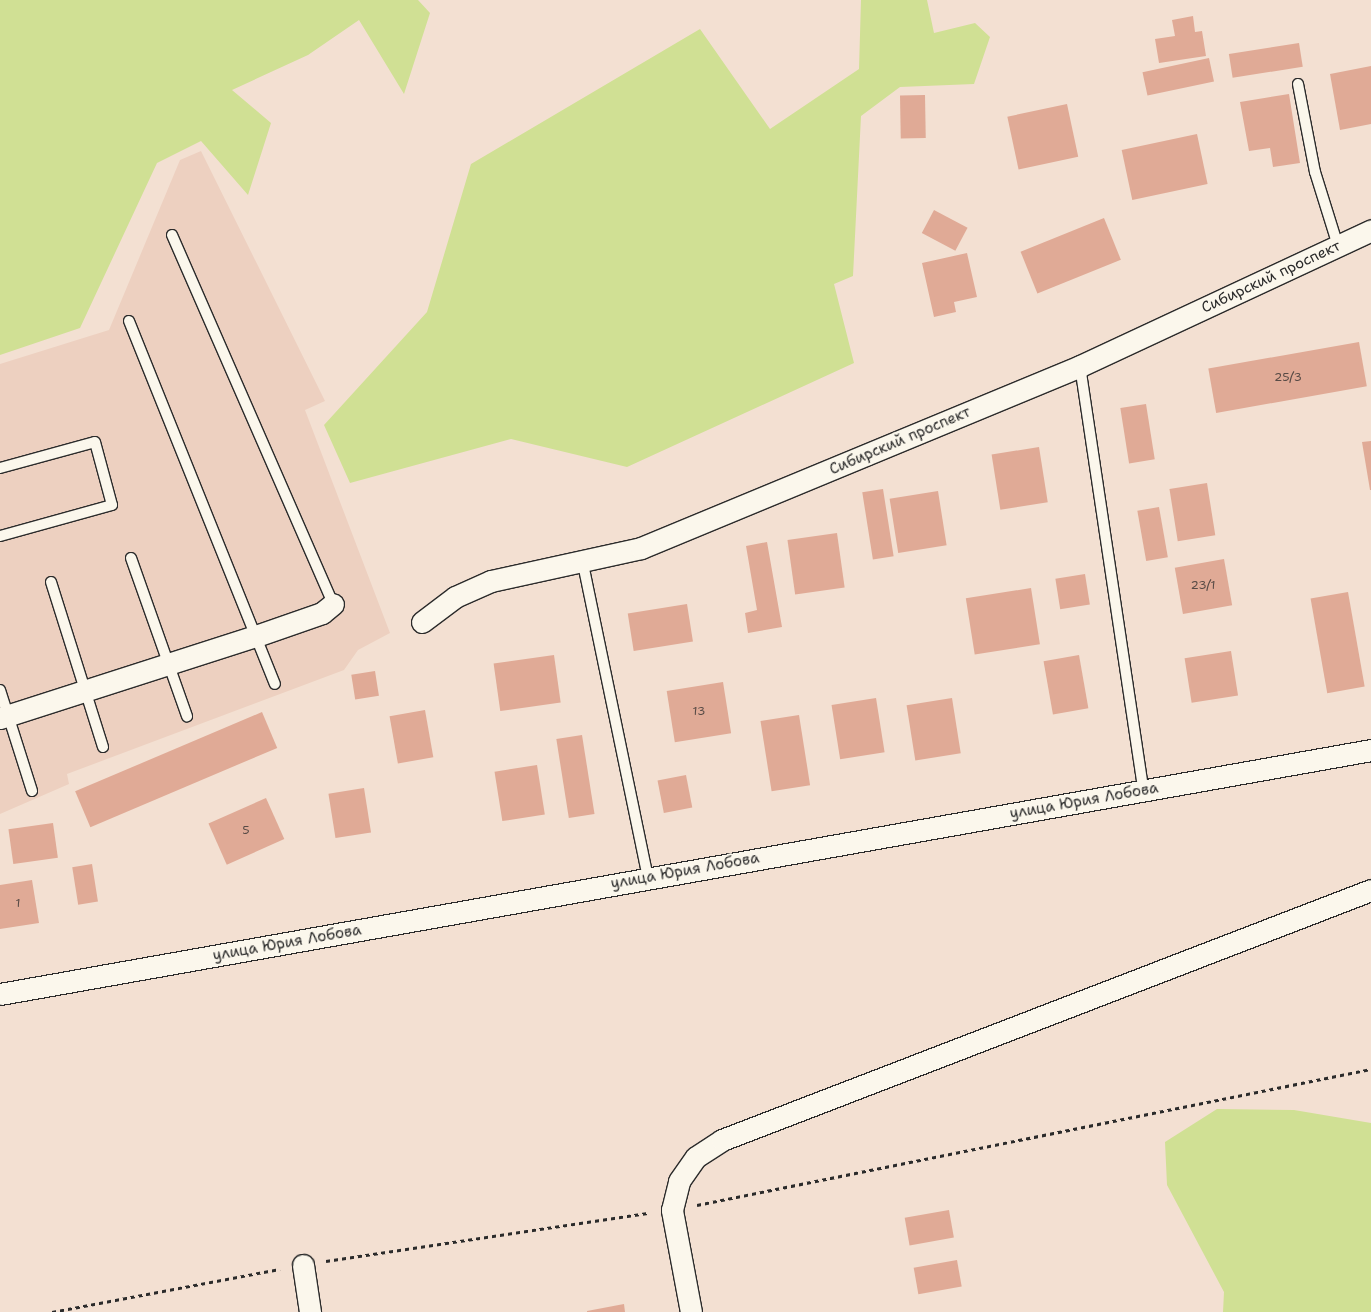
<!DOCTYPE html>
<meta charset="utf-8">
<style>
body{margin:0}
#map{position:relative;width:1371px;height:1312px;overflow:hidden;background:#f3e0d2;font-family:"Shantell Sans",sans-serif}
div>[style]{position:absolute}
.built>*{inset:0;background:#edd0c0}
.green>*{inset:0;background:#d0e094}
.building>*{inset:0;background:#e0aa96;transform-origin:0 0}
.path>*{height:3px;margin-top:-1.5px;transform-origin:0;background:repeating-linear-gradient(90deg,#2b2b2b 0 4px,transparent 0 8px)}
.roads{filter:drop-shadow(1px 0 #2b2b2b) drop-shadow(-1px 0 #2b2b2b) drop-shadow(0 1px #2b2b2b) drop-shadow(0 -1px #2b2b2b)}
.service>*{height:10px;margin:-5px;padding:0 5px;transform-origin:5px;border-radius:5px;background:#fbf7ec}
.minor>*{height:21px;margin:-10.5px;padding:0 10.5px;transform-origin:10.5px;border-radius:10.5px;background:#fbf7ec}
span{translate:-50% -50%;white-space:nowrap;text-align:center;line-height:1.15;-webkit-text-stroke:4px #fbf7ec;paint-order:stroke}
.number-label{font-size:12px;color:#584b46}
.number-label span{-webkit-text-stroke-width:0}
.street-label{font-size:15px;color:#2b2b2b}
</style>
<div id="map">
<div class="built">
<div style="clip-path:polygon(201px 151px,325px 401px,305px 410px,390px 633px,358px 650px,344px 670px,67px 774px,69px 784px,0 814px,0 364px,109px 330px,180px 160px)"></div>
</div>
<div class="green">
<div style="clip-path:polygon(0 0,418px 0,430px 13px,404px 94px,359px 20px,308px 55px,232px 90px,271px 123px,248px 195px,201px 141px,157px 163px,80px 328px,0 355px)"></div>
<div style="clip-path:polygon(861px 0,927px 0,934px 33px,975px 23px,990px 37px,974px 84px,900px 87px,861px 116px,853px 276px,834px 284px,854px 363px,627px 467px,511px 439px,350px 483px,324px 425px,427px 312px,471px 164px,700px 29px,770px 129px,859px 69px)"></div>
<div style="clip-path:polygon(1217px 1109px,1294px 1110px,1371px 1123px,1371px 1312px,1223px 1312px,1224px 1292px,1167px 1185px,1165px 1142px)"></div>
</div>
<div class="building">
<div style="clip-path:polygon(1193px 16px,1195px 32px,1202px 31px,1206px 56px,1159px 63px,1155px 39px,1175px 36px,1172px 20px)"></div>
<div style="left:1299px;top:43px;width:24px;height:71px;rotate:81deg"></div>
<div style="left:1209px;top:58px;width:24px;height:68px;rotate:78deg"></div>
<div style="clip-path:polygon(1371px 66px,1371px 124px,1340px 130px,1330px 74px)"></div>
<div style="clip-path:polygon(1289px 94px,1300px 163px,1273px 167px,1270px 148px,1249px 151px,1240px 102px)"></div>
<div style="left:925px;top:95px;width:43px;height:25px;rotate:89deg"></div>
<div style="left:1067px;top:104px;width:54px;height:61px;rotate:78deg"></div>
<div style="left:1197px;top:134px;width:51px;height:77px;rotate:78deg"></div>
<div style="left:934px;top:210px;width:38px;height:26px;rotate:28deg"></div>
<div style="left:1104px;top:218px;width:45px;height:90px;rotate:68deg"></div>
<div style="clip-path:polygon(967px 253px,977px 297px,954px 302px,956px 312px,934px 317px,922px 263px)"></div>
<div style="left:1359px;top:342px;width:45px;height:153px;rotate:80deg"></div>
<div style="left:1146px;top:404px;width:56px;height:26px;rotate:81deg"></div>
<div style="clip-path:polygon(1371px 441px,1371px 490px,1370px 490px,1362px 442px)"></div>
<div style="left:1039px;top:447px;width:56px;height:48px;rotate:81deg"></div>
<div style="left:1207px;top:483px;width:53px;height:38px;rotate:81deg"></div>
<div style="left:883px;top:489px;width:68px;height:21px;rotate:81deg"></div>
<div style="left:938px;top:491px;width:55px;height:49px;rotate:81deg"></div>
<div style="left:1159px;top:507px;width:51px;height:22px;rotate:80deg"></div>
<div style="left:837px;top:533px;width:55px;height:50px;rotate:82deg"></div>
<div style="clip-path:polygon(767px 542px,782px 627px,748px 633px,745px 613px,757px 610px,746px 546px)"></div>
<div style="left:1224px;top:559px;width:47px;height:50px;rotate:80deg"></div>
<div style="left:1085px;top:574px;width:31px;height:30px;rotate:81deg"></div>
<div style="left:1031px;top:588px;width:57px;height:66px;rotate:81deg"></div>
<div style="left:1348px;top:592px;width:96px;height:38px;rotate:80deg"></div>
<div style="left:687px;top:604px;width:38px;height:60px;rotate:81deg"></div>
<div style="left:1231px;top:651px;width:45px;height:47px;rotate:81deg"></div>
<div style="left:554px;top:655px;width:48px;height:61px;rotate:82deg"></div>
<div style="left:1079px;top:655px;width:54px;height:36px;rotate:80deg"></div>
<div style="left:375px;top:671px;width:25px;height:24px;rotate:81deg"></div>
<div style="left:723px;top:682px;width:52px;height:57px;rotate:81deg"></div>
<div style="left:876px;top:698px;width:55px;height:45px;rotate:81deg"></div>
<div style="left:952px;top:698px;width:56px;height:46px;rotate:81deg"></div>
<div style="left:425px;top:710px;width:48px;height:36px;rotate:80deg"></div>
<div style="left:262px;top:712px;width:39px;height:203px;rotate:67deg"></div>
<div style="left:799px;top:715px;width:71px;height:39px;rotate:81deg"></div>
<div style="left:582px;top:735px;width:80px;height:26px;rotate:81deg"></div>
<div style="left:537px;top:765px;width:50px;height:43px;rotate:81deg"></div>
<div style="left:686px;top:775px;width:33px;height:29px;rotate:79deg"></div>
<div style="left:364px;top:788px;width:45px;height:36px;rotate:81deg"></div>
<div style="left:266px;top:798px;width:45px;height:63px;rotate:66deg"></div>
<div style="left:53px;top:823px;width:35px;height:45px;rotate:82deg"></div>
<div style="left:92px;top:864px;width:38px;height:20px;rotate:81deg"></div>
<div style="clip-path:polygon(32px 880px,39px 923px,0 929px,0 885px)"></div>
<div style="left:949px;top:1210px;width:28px;height:45px;rotate:80deg"></div>
<div style="left:957px;top:1260px;width:27px;height:44px;rotate:80deg"></div>
<div style="clip-path:polygon(624px 1304px,625px 1312px,587px 1312px,587px 1311px)"></div>
</div>
<div class="path">
<div style="left:697px;top:1205px;width:688px;rotate:-11.41deg"></div>
<div style="left:326px;top:1261px;width:327px;rotate:-8.5deg"></div>
<div style="left:52px;top:1312px;width:232px;rotate:-10.7deg"></div>
</div>
<div class="roads">
<div class="service">
<div style="left:1298px;top:84px;width:90px;rotate:79.1deg"></div>
<div style="left:1315px;top:172px;width:77px;rotate:72.7deg"></div>
<div style="left:172px;top:235px;width:403px;rotate:66.4deg"></div>
<div style="left:129px;top:321px;width:391px;rotate:68.1deg"></div>
<div style="left:1080px;top:366px;width:429px;rotate:81.5deg"></div>
<div style="left:0;top:468px;width:98px;rotate:-15.3deg"></div>
<div style="left:95px;top:442px;width:65px;rotate:74.9deg"></div>
<div style="left:112px;top:505px;width:116px;rotate:164.5deg"></div>
<div style="left:131px;top:558px;width:168px;rotate:70.5deg"></div>
<div style="left:583px;top:564px;width:321px;rotate:78.3deg"></div>
<div style="left:51px;top:582px;width:173px;rotate:72.5deg"></div>
<div style="left:0;top:690px;width:106px;rotate:72.4deg"></div>
</div>
<div class="minor">
<div style="left:422px;top:622px;width:41px;rotate:-37.1deg"></div>
<div style="left:455px;top:597px;width:39px;rotate:-24deg"></div>
<div style="left:491px;top:581px;width:154px;rotate:-12.4deg"></div>
<div style="left:641px;top:548px;width:475px;rotate:-22.5deg"></div>
<div style="left:1080px;top:366px;width:321px;rotate:-25deg"></div>
<div style="left:0;top:718px;width:269px;rotate:-17.8deg"></div>
<div style="left:256px;top:636px;width:70px;rotate:-19.2deg"></div>
<div style="left:322px;top:613px;width:14px;rotate:-39deg"></div>
<div style="left:0;top:994px;width:1393px;rotate:-10.09deg"></div>
<div style="left:303px;top:1265px;width:48px;rotate:81.5deg"></div>
<div style="left:691px;top:1312px;width:104px;rotate:-100.6deg"></div>
<div style="left:672px;top:1210px;width:30px;rotate:-76deg"></div>
<div style="left:679px;top:1181px;width:29px;rotate:-55deg"></div>
<div style="left:696px;top:1157px;width:31px;rotate:-33deg"></div>
<div style="left:722px;top:1140px;width:695px;rotate:-21.07deg"></div>
</div>
</div>
<div class="number-label">
<span style="left:1288px;top:378px">25/3</span>
<span style="left:1203px;top:586px">23/1</span>
<span style="left:699px;top:712px">13</span>
<span style="left:246px;top:831px">5</span>
<span style="left:18px;top:904px">1</span>
</div>
<div class="street-label">
<span style="left:1271px;top:277px;rotate:-25deg">Сибирский проспект</span>
<span style="left:900px;top:441px;rotate:-23deg">Сибирский проспект</span>
<span style="left:1084px;top:801px;rotate:-10deg">улица Юрия Лобова</span>
<span style="left:685px;top:871px;rotate:-10deg">улица Юрия Лобова</span>
<span style="left:287px;top:943px;rotate:-10deg">улица Юрия Лобова</span>
</div>
</div>
